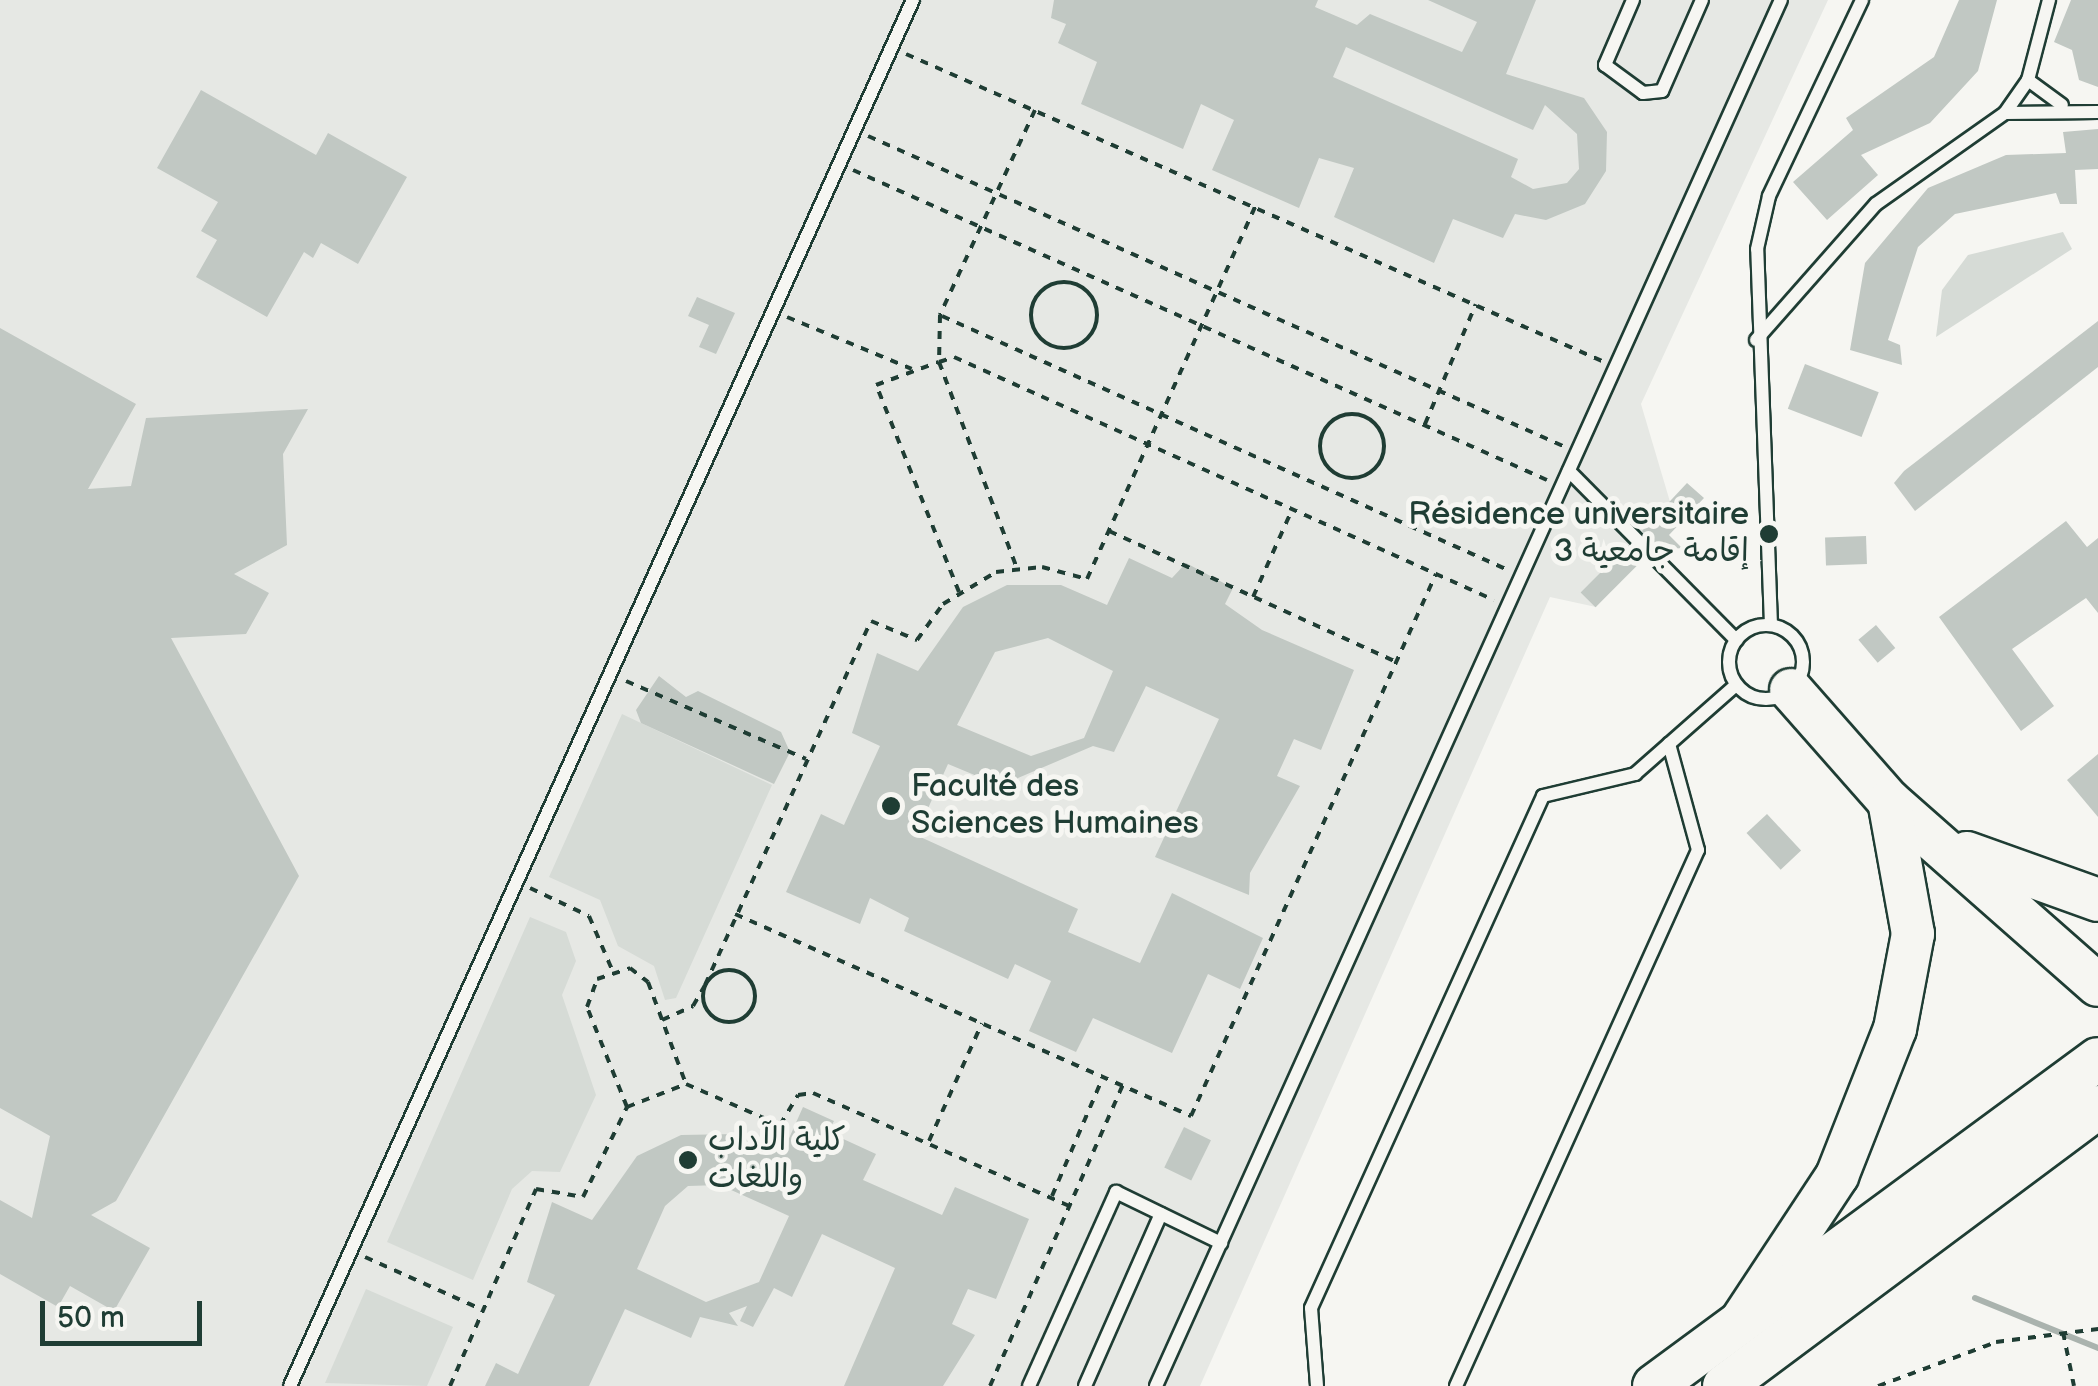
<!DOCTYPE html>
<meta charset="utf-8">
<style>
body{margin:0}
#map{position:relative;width:2098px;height:1386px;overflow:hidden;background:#f6f6f2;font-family:"Balsamiq Sans","Playpen Sans Arabic",sans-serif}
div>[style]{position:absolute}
.built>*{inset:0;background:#e6e8e4}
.green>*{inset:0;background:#d6dbd6}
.stream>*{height:6px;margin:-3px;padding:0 3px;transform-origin:3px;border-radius:3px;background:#aab3ae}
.building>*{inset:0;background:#c1c8c3;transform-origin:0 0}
.path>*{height:4px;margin-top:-2px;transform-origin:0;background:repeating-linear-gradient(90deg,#1f3d34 0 8px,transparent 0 16px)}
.path>.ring{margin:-2px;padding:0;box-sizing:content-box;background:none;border:4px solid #1f3d34;border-radius:50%}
.roads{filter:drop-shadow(2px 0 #1f3d34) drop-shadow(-2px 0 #1f3d34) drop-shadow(0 2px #1f3d34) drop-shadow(0 -2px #1f3d34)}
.service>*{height:12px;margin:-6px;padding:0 6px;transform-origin:6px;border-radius:6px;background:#f6f6f2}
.service>.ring{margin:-6px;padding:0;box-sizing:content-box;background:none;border:12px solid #f6f6f2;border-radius:50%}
.trunk>*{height:42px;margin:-21px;padding:0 21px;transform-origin:21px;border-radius:21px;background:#f6f6f2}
.dots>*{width:28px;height:28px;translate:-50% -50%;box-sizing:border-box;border:5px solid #f6f6f2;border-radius:50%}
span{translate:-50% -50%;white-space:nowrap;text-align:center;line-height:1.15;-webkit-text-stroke:10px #f6f6f2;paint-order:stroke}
.poi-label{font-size:32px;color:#1f3d34}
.right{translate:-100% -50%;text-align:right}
.left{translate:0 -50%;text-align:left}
.scale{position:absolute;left:40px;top:1301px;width:162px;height:45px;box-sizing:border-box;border:5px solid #1f3d34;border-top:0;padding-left:12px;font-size:30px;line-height:35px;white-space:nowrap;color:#1f3d34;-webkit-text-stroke:8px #f6f6f2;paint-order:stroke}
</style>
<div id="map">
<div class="built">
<div style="clip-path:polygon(0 0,1828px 0,1641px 404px,1676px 522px,1596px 607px,1550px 597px,1200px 1386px,0 1386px)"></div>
</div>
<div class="green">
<div style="clip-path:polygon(2063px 232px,2072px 249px,1936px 337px,1942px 290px,1968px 255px)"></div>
<div style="clip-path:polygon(622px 714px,772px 785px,676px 998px,665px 1000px,654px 966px,618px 946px,600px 900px,549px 877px)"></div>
<div style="clip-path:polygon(530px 917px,566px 932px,576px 961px,562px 995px,596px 1095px,560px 1172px,532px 1171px,512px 1189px,473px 1280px,387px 1242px)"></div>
<div style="clip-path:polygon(366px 1289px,453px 1327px,427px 1386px,325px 1383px)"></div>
</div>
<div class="stream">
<div style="left:1975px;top:1298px;width:133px;rotate:22.1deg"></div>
</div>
<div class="building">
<div style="clip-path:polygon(evenodd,1054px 0,1318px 0,1315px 7px,1357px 25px,1370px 14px,1462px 52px,1477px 22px,1428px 0,1536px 0,1506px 74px,1584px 98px,1607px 132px,1606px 171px,1585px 204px,1546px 220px,1515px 214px,1503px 238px,1453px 219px,1434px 263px,1334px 217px,1354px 168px,1319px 158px,1299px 208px,1212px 170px,1234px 120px,1201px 104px,1183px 149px,1081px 104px,1097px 62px,1058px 43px,1066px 24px,1051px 18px,1054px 0,1346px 47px,1533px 130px,1545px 105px,1577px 134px,1579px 169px,1567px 183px,1533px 189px,1511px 177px,1518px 159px,1333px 77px,1346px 47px)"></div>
<div style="clip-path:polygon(1959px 0,1997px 0,1978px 71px,1930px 123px,1861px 155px,1878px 175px,1827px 220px,1793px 182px,1853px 130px,1846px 118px,1934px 57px)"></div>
<div style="clip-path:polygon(2071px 0,2098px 0,2098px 87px,2079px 80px,2072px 50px,2054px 42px)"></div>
<div style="clip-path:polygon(201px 90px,316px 155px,328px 133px,407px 177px,358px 264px,321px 243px,313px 258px,304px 252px,267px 317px,196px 277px,217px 240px,201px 231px,218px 202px,157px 168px)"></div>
<div style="clip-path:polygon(2098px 129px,2098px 169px,2075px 170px,2077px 204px,2060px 204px,2056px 193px,1955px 214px,1918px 247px,1888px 340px,1900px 345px,1902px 365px,1850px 350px,1865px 263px,1928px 188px,2006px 155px,2066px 153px,2063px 132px)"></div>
<div style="clip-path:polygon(697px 297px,735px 313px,716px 354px,699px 347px,709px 325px,688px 316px)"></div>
<div style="clip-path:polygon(2098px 321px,2098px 367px,1915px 511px,1894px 483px,1904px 471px)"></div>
<div style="clip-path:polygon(0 328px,136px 404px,88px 489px,131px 486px,146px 418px,308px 409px,283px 454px,287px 545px,234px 574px,269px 593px,246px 634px,171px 638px,299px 876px,116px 1201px,91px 1215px,150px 1248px,114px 1311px,70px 1286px,58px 1307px,0 1274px,0 1200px,32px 1218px,50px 1136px,0 1108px)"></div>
<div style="left:1805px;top:364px;width:79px;height:48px;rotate:21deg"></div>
<div style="clip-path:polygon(1687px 483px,1704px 498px,1669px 535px,1681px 547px,1670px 559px,1642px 531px)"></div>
<div style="clip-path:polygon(2066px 521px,2087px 547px,2098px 538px,2098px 613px,2086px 598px,2012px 649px,2054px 706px,2021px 731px,1939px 617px)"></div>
<div style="left:1866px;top:536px;width:28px;height:41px;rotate:88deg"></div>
<div style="left:1628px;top:545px;width:21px;height:67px;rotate:45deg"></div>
<div style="clip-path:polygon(evenodd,1129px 558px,1172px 578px,1186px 563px,1233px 588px,1225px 604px,1262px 630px,1354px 670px,1321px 750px,1294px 739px,1277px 776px,1300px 786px,1250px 873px,1249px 895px,1155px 857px,1219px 719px,1146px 686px,1114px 752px,1093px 746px,1018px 778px,1013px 791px,948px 764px,916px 835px,1078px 909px,1068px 932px,1140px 963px,1172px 893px,1263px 938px,1240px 989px,1208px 974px,1172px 1053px,1093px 1018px,1076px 1052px,1029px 1031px,1051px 981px,1015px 964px,1008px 979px,904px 931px,909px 918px,870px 898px,860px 924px,786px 892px,821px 814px,844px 825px,880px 746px,852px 733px,877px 653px,918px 671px,963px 607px,1007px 585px,1061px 585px,1107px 605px,1129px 558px,1048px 638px,1113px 671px,1084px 738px,1031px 756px,957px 725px,995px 652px,1048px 638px)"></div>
<div style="left:1876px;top:625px;width:30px;height:23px;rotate:50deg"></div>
<div style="clip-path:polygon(659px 676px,686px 697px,698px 691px,781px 732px,790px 752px,774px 784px,641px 723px,636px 710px)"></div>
<div style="clip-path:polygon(2098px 754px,2098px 817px,2067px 780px)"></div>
<div style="left:1767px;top:814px;width:50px;height:28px;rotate:47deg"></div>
<div style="clip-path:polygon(evenodd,803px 1107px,834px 1121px,828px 1132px,876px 1154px,863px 1180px,942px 1215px,955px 1187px,1029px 1219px,996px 1299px,968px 1289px,952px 1324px,975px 1335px,943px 1386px,844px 1386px,895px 1268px,822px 1234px,792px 1297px,774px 1288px,753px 1327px,740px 1321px,747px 1306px,729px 1313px,738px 1326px,700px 1317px,691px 1338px,625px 1309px,589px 1386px,485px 1386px,496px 1363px,518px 1374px,555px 1295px,527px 1282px,552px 1202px,592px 1220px,637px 1156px,681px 1135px,736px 1134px,782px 1154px,803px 1107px,720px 1185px,789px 1216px,759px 1282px,706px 1302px,637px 1269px,665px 1206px,688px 1186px,720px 1185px)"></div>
<div style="left:1184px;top:1127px;width:30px;height:45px;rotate:26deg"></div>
</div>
<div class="path">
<div style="left:906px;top:54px;width:761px;rotate:23.8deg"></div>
<div style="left:1035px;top:110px;width:226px;rotate:114.9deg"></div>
<div style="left:940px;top:315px;width:47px;rotate:91.2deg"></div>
<div style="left:939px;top:362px;width:16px;rotate:-18deg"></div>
<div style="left:954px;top:357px;width:592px;rotate:24.23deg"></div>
<div style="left:868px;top:136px;width:761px;rotate:24.04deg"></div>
<div style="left:853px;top:170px;width:760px;rotate:24.07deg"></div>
<div class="ring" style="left:1031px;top:282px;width:62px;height:62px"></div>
<div style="left:942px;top:316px;width:620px;rotate:24.17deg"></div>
<div style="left:787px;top:317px;width:135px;rotate:22.6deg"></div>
<div class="ring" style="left:1320px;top:414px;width:60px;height:60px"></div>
<div style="left:1425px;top:424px;width:130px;rotate:-67deg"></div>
<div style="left:1109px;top:531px;width:315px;rotate:24.5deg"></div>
<div style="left:959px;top:592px;width:223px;rotate:-111.8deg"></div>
<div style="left:876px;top:385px;width:67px;rotate:-20.1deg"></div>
<div style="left:939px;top:362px;width:220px;rotate:69.3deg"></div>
<div style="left:1253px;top:597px;width:95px;rotate:-65.9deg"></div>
<div style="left:626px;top:681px;width:196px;rotate:23.4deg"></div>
<div style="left:530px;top:888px;width:65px;rotate:25.4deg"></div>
<div style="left:589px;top:916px;width:61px;rotate:66.8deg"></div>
<div style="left:735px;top:914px;width:499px;rotate:23.9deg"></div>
<div style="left:1191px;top:1116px;width:595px;rotate:-65.68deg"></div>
<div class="ring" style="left:703px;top:970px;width:48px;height:48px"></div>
<div style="left:662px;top:1020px;width:34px;rotate:-24deg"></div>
<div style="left:693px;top:1006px;width:24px;rotate:-60deg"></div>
<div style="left:705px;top:985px;width:400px;rotate:-65.5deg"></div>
<div style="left:871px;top:621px;width:50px;rotate:22.4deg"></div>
<div style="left:917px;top:640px;width:44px;rotate:-54.2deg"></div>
<div style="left:943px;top:604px;width:62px;rotate:-31.1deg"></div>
<div style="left:996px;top:572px;width:46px;rotate:-6.2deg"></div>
<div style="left:1042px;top:567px;width:47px;rotate:14.9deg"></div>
<div style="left:1087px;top:579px;width:410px;rotate:-65.7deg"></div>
<div style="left:627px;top:1107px;width:108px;rotate:-111.8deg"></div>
<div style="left:587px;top:1007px;width:30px;rotate:-70deg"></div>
<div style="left:597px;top:979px;width:35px;rotate:-18deg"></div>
<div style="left:630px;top:968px;width:23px;rotate:38deg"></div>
<div style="left:648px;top:982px;width:109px;rotate:69.6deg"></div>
<div style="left:929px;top:1141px;width:129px;rotate:-65.8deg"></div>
<div style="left:1052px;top:1196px;width:129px;rotate:-66.8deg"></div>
<div style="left:365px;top:1257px;width:129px;rotate:24.2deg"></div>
<div style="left:2063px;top:1332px;width:55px;rotate:78.5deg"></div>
<div style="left:450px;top:1386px;width:215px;rotate:-66.4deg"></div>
<div style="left:536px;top:1189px;width:48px;rotate:9.7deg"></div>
<div style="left:583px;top:1197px;width:100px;rotate:-63.9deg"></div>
<div style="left:627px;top:1107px;width:63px;rotate:-21.3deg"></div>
<div style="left:686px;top:1084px;width:103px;rotate:23.6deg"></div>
<div style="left:780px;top:1125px;width:35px;rotate:-59deg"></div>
<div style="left:798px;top:1095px;width:15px;rotate:-8deg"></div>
<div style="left:813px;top:1093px;width:280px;rotate:23.8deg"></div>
<div style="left:990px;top:1386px;width:329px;rotate:-66.2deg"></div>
<div style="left:1878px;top:1386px;width:126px;rotate:-20.4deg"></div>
<div style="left:1996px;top:1342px;width:103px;rotate:-7.3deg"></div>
</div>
<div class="roads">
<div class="service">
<div style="left:1633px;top:0;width:71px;rotate:113.3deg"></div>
<div style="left:1605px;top:65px;width:47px;rotate:36.4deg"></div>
<div style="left:1643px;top:93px;width:19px;rotate:-6deg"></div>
<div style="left:1662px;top:91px;width:99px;rotate:-66.3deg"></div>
<div style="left:2028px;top:80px;width:42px;rotate:36.3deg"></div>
<div style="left:2005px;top:113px;width:93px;rotate:-0.6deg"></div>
<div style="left:1756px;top:340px;width:181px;rotate:-48.6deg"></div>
<div style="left:1876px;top:204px;width:158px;rotate:-35.2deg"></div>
<div style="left:2005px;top:113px;width:40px;rotate:-55.1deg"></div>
<div style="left:2028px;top:80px;width:83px;rotate:-75.3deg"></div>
<div style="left:1569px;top:471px;width:238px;rotate:45.3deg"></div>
<div class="ring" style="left:1729px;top:625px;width:62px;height:62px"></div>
<div style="left:1771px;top:625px;width:376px;rotate:-92.1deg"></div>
<div style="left:1757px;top:249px;width:54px;rotate:-77.2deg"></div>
<div style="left:1769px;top:196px;width:217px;rotate:-64.6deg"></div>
<div style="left:290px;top:1386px;width:1520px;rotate:-65.8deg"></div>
<div style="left:1029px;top:1386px;width:213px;rotate:-65.8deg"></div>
<div style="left:1116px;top:1192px;width:117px;rotate:25.9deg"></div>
<div style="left:1085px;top:1386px;width:188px;rotate:-66.2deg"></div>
<div style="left:1156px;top:1386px;width:1520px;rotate:-65.73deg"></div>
<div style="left:1317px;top:1386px;width:78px;rotate:-94.4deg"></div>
<div style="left:1311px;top:1308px;width:562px;rotate:-65.62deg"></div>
<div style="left:1543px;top:796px;width:95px;rotate:-13.4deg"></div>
<div style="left:1635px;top:774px;width:135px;rotate:-41.4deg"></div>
<div style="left:1456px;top:1386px;width:588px;rotate:-65.7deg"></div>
<div style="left:1698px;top:850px;width:110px;rotate:-105.3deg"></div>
</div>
<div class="trunk">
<div style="left:1791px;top:690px;width:148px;rotate:48.6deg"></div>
<div style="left:1889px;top:801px;width:278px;rotate:41.4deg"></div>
<div style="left:1967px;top:853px;width:139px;rotate:19.7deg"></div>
<div style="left:1742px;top:1320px;width:173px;rotate:-56.6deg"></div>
<div style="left:1837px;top:1176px;width:158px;rotate:-68.5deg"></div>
<div style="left:1895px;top:1029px;width:97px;rotate:-79.3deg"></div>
<div style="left:1913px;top:934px;width:135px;rotate:-100.2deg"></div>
<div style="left:1654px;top:1386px;width:551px;rotate:-36.37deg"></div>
<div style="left:1724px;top:1386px;width:467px;rotate:-36.7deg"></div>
</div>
</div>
<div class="dots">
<div style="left:1769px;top:534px;background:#1f3d34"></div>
<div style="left:891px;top:806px;background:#1f3d34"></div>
<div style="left:688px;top:1160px;background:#1f3d34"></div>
</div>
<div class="poi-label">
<span class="right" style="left:1749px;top:534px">Résidence universitaire<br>إقامة جامعية 3</span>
<span class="left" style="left:911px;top:806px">Faculté des<br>Sciences Humaines</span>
<span class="left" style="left:708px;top:1160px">كلية الآداب<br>واللغات</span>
</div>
<div class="scale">50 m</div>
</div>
